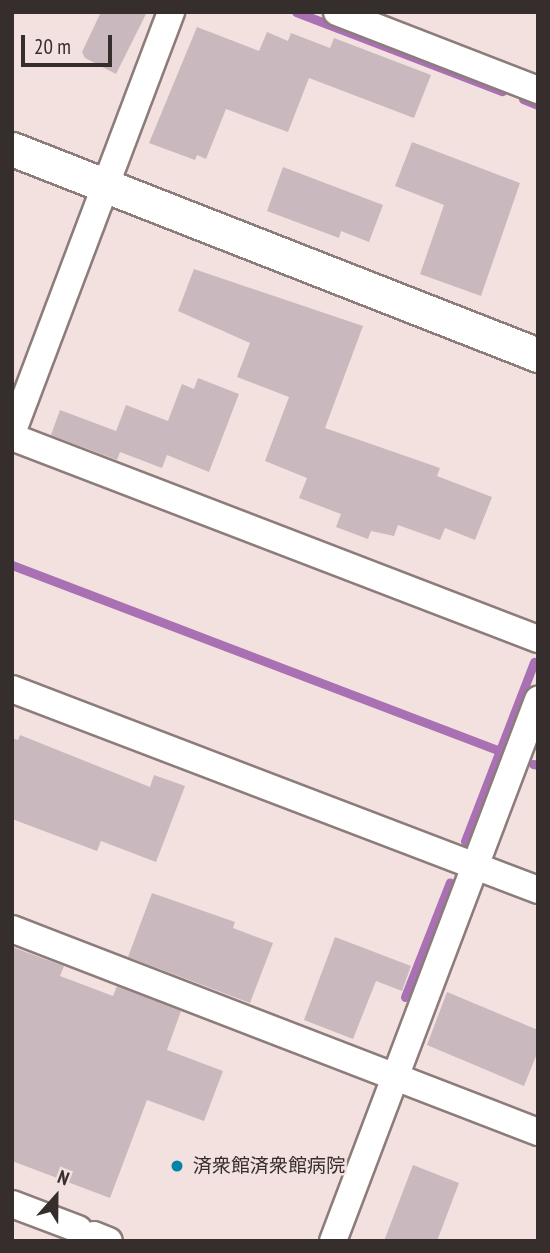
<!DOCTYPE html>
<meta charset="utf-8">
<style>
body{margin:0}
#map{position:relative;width:550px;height:1253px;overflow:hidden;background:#f3e1df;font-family:"PT Sans Narrow","Noto Sans JP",sans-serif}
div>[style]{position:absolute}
.stream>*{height:9px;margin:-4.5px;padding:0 4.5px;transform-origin:4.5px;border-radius:4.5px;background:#a970b3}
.building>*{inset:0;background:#c9b9bf}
.roads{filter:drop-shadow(2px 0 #8c7c7a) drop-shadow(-2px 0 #8c7c7a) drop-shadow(0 2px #8c7c7a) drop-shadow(0 -2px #8c7c7a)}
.minor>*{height:26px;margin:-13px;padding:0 13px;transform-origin:13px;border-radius:13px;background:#fff}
.tertiary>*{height:33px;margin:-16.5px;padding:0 16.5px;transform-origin:16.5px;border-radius:16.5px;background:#fff}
.dots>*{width:19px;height:19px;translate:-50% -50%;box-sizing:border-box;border:4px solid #f3e1df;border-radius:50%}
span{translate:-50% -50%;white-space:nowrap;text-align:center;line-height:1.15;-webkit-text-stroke:5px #f3e1df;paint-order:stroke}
.poi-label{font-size:19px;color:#352e2d}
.left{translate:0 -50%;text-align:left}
.frame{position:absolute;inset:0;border:14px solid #352e2d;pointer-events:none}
.north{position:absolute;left:21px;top:1162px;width:70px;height:70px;-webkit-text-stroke:5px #f3e1df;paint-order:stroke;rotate:21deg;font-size:19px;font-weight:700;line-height:28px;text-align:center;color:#352e2d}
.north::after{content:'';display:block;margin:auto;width:24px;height:32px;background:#352e2d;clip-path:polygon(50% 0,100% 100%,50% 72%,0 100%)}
.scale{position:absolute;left:21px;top:35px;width:91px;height:32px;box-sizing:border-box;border:4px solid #352e2d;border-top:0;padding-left:9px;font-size:21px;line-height:24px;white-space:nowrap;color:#352e2d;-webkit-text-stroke:5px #f3e1df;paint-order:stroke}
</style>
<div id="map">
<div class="stream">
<div style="left:296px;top:12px;width:221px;rotate:21deg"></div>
<div style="left:523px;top:99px;width:16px;rotate:22deg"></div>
<div style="left:12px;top:565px;width:522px;rotate:20.86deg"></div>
<div style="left:533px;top:764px;width:5px;rotate:11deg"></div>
<div style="left:465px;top:841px;width:192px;rotate:-68.9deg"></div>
<div style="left:405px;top:997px;width:123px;rotate:-68.6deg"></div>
</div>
<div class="building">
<div style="clip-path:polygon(101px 12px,147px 12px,116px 74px,85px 58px,82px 52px)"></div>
<div style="clip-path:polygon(197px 27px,259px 51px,267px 32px,288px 41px,291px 33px,330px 48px,334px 38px,431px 75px,414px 118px,309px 78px,288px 132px,226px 109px,206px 159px,197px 155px,195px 160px,149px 143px)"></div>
<div style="clip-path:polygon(412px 142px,520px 183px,481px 296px,420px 274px,444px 205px,395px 186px)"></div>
<div style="clip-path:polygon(283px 167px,383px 205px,369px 242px,341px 231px,339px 238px,267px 211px)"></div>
<div style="clip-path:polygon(194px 269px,363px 326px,325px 428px,440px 468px,437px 476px,492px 497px,475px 540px,445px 528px,440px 540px,398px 525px,394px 536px,371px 531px,368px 539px,336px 527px,341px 514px,299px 498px,307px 478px,265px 461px,289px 397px,237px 377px,250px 343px,178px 311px)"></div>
<div style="clip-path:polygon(198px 378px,239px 394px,209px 472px,167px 455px,162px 468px,120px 452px,117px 460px,51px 435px,60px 410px,116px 431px,126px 405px,168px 421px,182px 384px,194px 389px)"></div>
<div style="clip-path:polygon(20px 735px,150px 787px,154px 775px,185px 786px,156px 862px,101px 841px,97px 851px,12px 819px,12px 738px,18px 740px)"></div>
<div style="clip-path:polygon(152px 893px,235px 922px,233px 928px,273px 943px,250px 1003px,128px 957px)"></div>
<div style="clip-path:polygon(335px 937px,411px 966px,402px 991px,376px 981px,353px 1039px,304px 1020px)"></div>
<div style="clip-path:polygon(12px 947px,64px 966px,60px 976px,113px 996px,117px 986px,181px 1011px,167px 1050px,223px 1071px,204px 1121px,147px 1100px,110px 1198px,12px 1161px)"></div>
<div style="clip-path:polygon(447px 992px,538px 1030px,538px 1051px,524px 1086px,427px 1045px)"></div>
<div style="clip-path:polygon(413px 1165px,459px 1183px,437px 1241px,384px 1241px)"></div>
</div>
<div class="roads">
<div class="minor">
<div style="left:337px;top:12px;width:216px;rotate:21.2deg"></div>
<div style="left:12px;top:433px;width:450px;rotate:-69.3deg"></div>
<div style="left:12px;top:437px;width:563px;rotate:21.01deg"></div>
<div style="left:12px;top:689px;width:563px;rotate:20.91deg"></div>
<div style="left:12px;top:929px;width:564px;rotate:21.1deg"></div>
<div style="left:12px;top:1204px;width:71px;rotate:20.7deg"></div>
<div style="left:94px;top:1235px;width:16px;rotate:22deg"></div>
<div style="left:333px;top:1241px;width:579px;rotate:-69.25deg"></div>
</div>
<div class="tertiary">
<div style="left:12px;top:149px;width:565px;rotate:21.39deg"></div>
</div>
</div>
<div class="dots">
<div style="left:177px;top:1166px;background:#0484a8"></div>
</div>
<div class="poi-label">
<span class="left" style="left:193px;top:1166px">済衆館済衆館病院</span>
</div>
<div class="frame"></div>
<div class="north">N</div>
<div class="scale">20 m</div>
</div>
